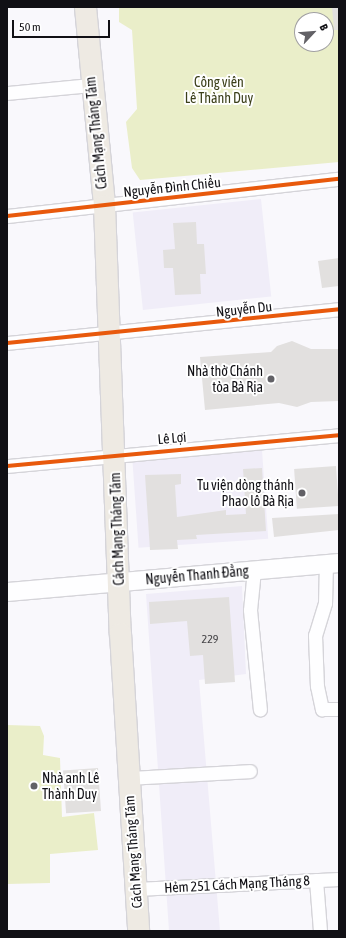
<!DOCTYPE html>
<meta charset="utf-8">
<style>
body{margin:0}
#map{position:relative;width:346px;height:938px;overflow:hidden;background:#f9f8fc;font-family:"Asap Condensed",sans-serif}
div>[style]{position:absolute}
.built>*{inset:0;background:#f0edf8;transform-origin:0 0}
.green>*{inset:0;background:#eaeec9}
.building>*{inset:0;background:#e2e0df;transform-origin:0 0}
.roads{filter:drop-shadow(1px 0 #d5d4d9) drop-shadow(-1px 0 #d5d4d9) drop-shadow(0 1px #d5d4d9) drop-shadow(0 -1px #d5d4d9)}
.street>*{height:13px;margin:-6.5px;padding:0 6.5px;transform-origin:6.5px;border-radius:6.5px;background:#fefeff}
.secondary>*{height:18px;margin:-9px;padding:0 9px;transform-origin:9px;border-radius:9px;background:#fefeff}
.primary>*{height:21px;margin:-10.5px;padding:0 10.5px;transform-origin:10.5px;border-radius:10.5px;background:#eeeae3}
.cycleway>*{height:4px;margin:-2px;padding:0 2px;transform-origin:2px;border-radius:2px;background:#e8590c}
.dots>*{width:11px;height:11px;translate:-50% -50%;box-sizing:border-box;border:2px solid #fff;border-radius:50%}
span{translate:-50% -50%;white-space:nowrap;text-align:center;line-height:1.15;-webkit-text-stroke:4px #fff;paint-order:stroke}
.number-label{font-size:12px;color:#464548}
.number-label span{-webkit-text-stroke-width:0}
.park-label{font-size:14px;color:#3b3f19}
.street-label{font-size:14px;color:#111015}
.poi-label{font-size:14px;color:#111015}
.right{translate:-100% -50%;text-align:right}
.left{translate:0 -50%;text-align:left}
.frame{position:absolute;inset:0;border:8px solid #111015;pointer-events:none}
.north{position:absolute;left:294px;top:12px;width:40px;height:40px;box-sizing:border-box;background:#fff;border:1px solid #a09fa1;border-radius:50%;rotate:64deg;font-size:11px;font-weight:700;line-height:16px;text-align:center;color:#111015}
.north::after{content:'';display:block;margin:auto;width:14px;height:18px;background:#626166;clip-path:polygon(50% 0,100% 100%,50% 72%,0 100%)}
.scale{position:absolute;left:12px;top:20px;width:98px;height:18px;box-sizing:border-box;border:2px solid #111015;border-top:0;padding-left:5px;font-size:12px;line-height:14px;white-space:nowrap;color:#111015;-webkit-text-stroke:3px #fff;paint-order:stroke}
</style>
<div id="map">
<div class="built">
<div style="left:261px;top:199px;width:98px;height:129px;rotate:84deg"></div>
<div style="left:262px;top:450px;width:89px;height:130px;rotate:86deg"></div>
<div style="clip-path:polygon(242px 586px,246px 674px,199px 680px,220px 931px,169px 931px,146px 594px)"></div>
</div>
<div class="green">
<div style="clip-path:polygon(evenodd,119px 7px,339px 7px,339px 162px,140px 180px,132px 168px,126px 122px,137px 109px,132px 30px,119px 22px,119px 7px,302px 20px,326px 20px,326px 44px,302px 44px,302px 20px)"></div>
<div style="clip-path:polygon(7px 725px,40px 726px,44px 736px,43px 755px,60px 758px,62px 817px,94px 813px,98px 850px,50px 854px,50px 883px,7px 884px)"></div>
</div>
<div class="building">
<div style="clip-path:polygon(332px 7px,339px 7px,339px 30px,334px 30px)"></div>
<div style="clip-path:polygon(196px 222px,197px 244px,204px 244px,206px 274px,200px 274px,201px 294px,175px 295px,173px 268px,164px 268px,163px 250px,175px 249px,173px 223px)"></div>
<div style="clip-path:polygon(339px 258px,339px 286px,322px 288px,318px 261px)"></div>
<div style="clip-path:polygon(292px 341px,311px 349px,338px 349px,339px 401px,311px 402px,297px 407px,279px 403px,205px 410px,200px 357px,271px 352px,277px 346px)"></div>
<div style="left:336px;top:466px;width:40px;height:42px;rotate:86deg"></div>
<div style="clip-path:polygon(262px 468px,266px 531px,196px 535px,197px 539px,177px 540px,178px 549px,150px 550px,145px 475px,181px 474px,181px 484px,175px 485px,177px 517px,226px 510px,226px 515px,246px 514px,243px 469px)"></div>
<div style="clip-path:polygon(339px 514px,339px 530px,274px 537px,272px 518px)"></div>
<div style="clip-path:polygon(229px 597px,235px 682px,205px 684px,203px 655px,190px 656px,187px 621px,150px 624px,149px 602px)"></div>
<div style="left:98px;top:768px;width:43px;height:35px;rotate:86deg"></div>
</div>
<div class="roads">
<div class="street">
<div style="left:7px;top:93px;width:83px;rotate:-5.5deg"></div>
<div style="left:7px;top:216px;width:334px;rotate:-6.4deg"></div>
<div style="left:7px;top:343px;width:334px;rotate:-5.8deg"></div>
<div style="left:7px;top:466px;width:333px;rotate:-5.3deg"></div>
<div style="left:326px;top:563px;width:40px;rotate:91.4deg"></div>
<div style="left:325px;top:603px;width:34px;rotate:107deg"></div>
<div style="left:315px;top:635px;width:51px;rotate:87.8deg"></div>
<div style="left:317px;top:686px;width:24px;rotate:78deg"></div>
<div style="left:322px;top:709px;width:17px"></div>
<div style="left:254px;top:570px;width:40px;rotate:95.7deg"></div>
<div style="left:250px;top:610px;width:100px;rotate:84.3deg"></div>
<div style="left:129px;top:778px;width:121px;rotate:-3.3deg"></div>
<div style="left:316px;top:880px;width:51px;rotate:85.5deg"></div>
<div style="left:136px;top:889px;width:203px;rotate:-2.8deg"></div>
</div>
<div class="secondary">
<div style="left:7px;top:592px;width:333px;rotate:-5deg"></div>
</div>
<div class="primary">
<div style="left:85px;top:7px;width:199px;rotate:84.5deg"></div>
<div style="left:104px;top:205px;width:428px;rotate:87.9deg"></div>
<div style="left:120px;top:633px;width:299px;rotate:86.5deg"></div>
</div>
</div>
<div class="cycleway">
<div style="left:7px;top:216px;width:334px;rotate:-6.4deg"></div>
<div style="left:7px;top:343px;width:334px;rotate:-5.8deg"></div>
<div style="left:7px;top:466px;width:333px;rotate:-5.3deg"></div>
</div>
<div class="dots">
<div style="left:271px;top:379px;background:#626166"></div>
<div style="left:302px;top:493px;background:#626166"></div>
<div style="left:34px;top:786px;background:#626166"></div>
</div>
<div class="number-label">
<span style="left:210px;top:640px">229</span>
</div>
<div class="park-label">
<span style="left:219px;top:90px">Công viên<br>Lê Thành Duy</span>
</div>
<div class="street-label">
<span style="left:96px;top:133px;rotate:-96deg">Cách Mạng Tháng Tám</span>
<span style="left:172px;top:187px;rotate:-6deg">Nguyễn Đình Chiểu</span>
<span style="left:244px;top:309px;rotate:-6deg">Nguyễn Du</span>
<span style="left:172px;top:438px;rotate:-5deg">Lê Lợi</span>
<span style="left:117px;top:529px;rotate:-92deg">Cách Mạng Tháng Tám</span>
<span style="left:197px;top:575px;rotate:-5deg">Nguyễn Thanh Đằng</span>
<span style="left:133px;top:852px;rotate:-94deg">Cách Mạng Tháng Tám</span>
<span style="left:237px;top:884px;rotate:-3deg">Hẻm 251 Cách Mạng Tháng 8</span>
</div>
<div class="poi-label">
<span class="right" style="left:263px;top:379px">Nhà thờ Chánh<br>tòa Bà Rịa</span>
<span class="right" style="left:294px;top:493px">Tu viện dòng thánh<br>Phao lô Bà Rịa</span>
<span class="left" style="left:42px;top:786px">Nhà anh Lê<br>Thành Duy</span>
</div>
<div class="frame"></div>
<div class="north">B</div>
<div class="scale">50 m</div>
</div>
